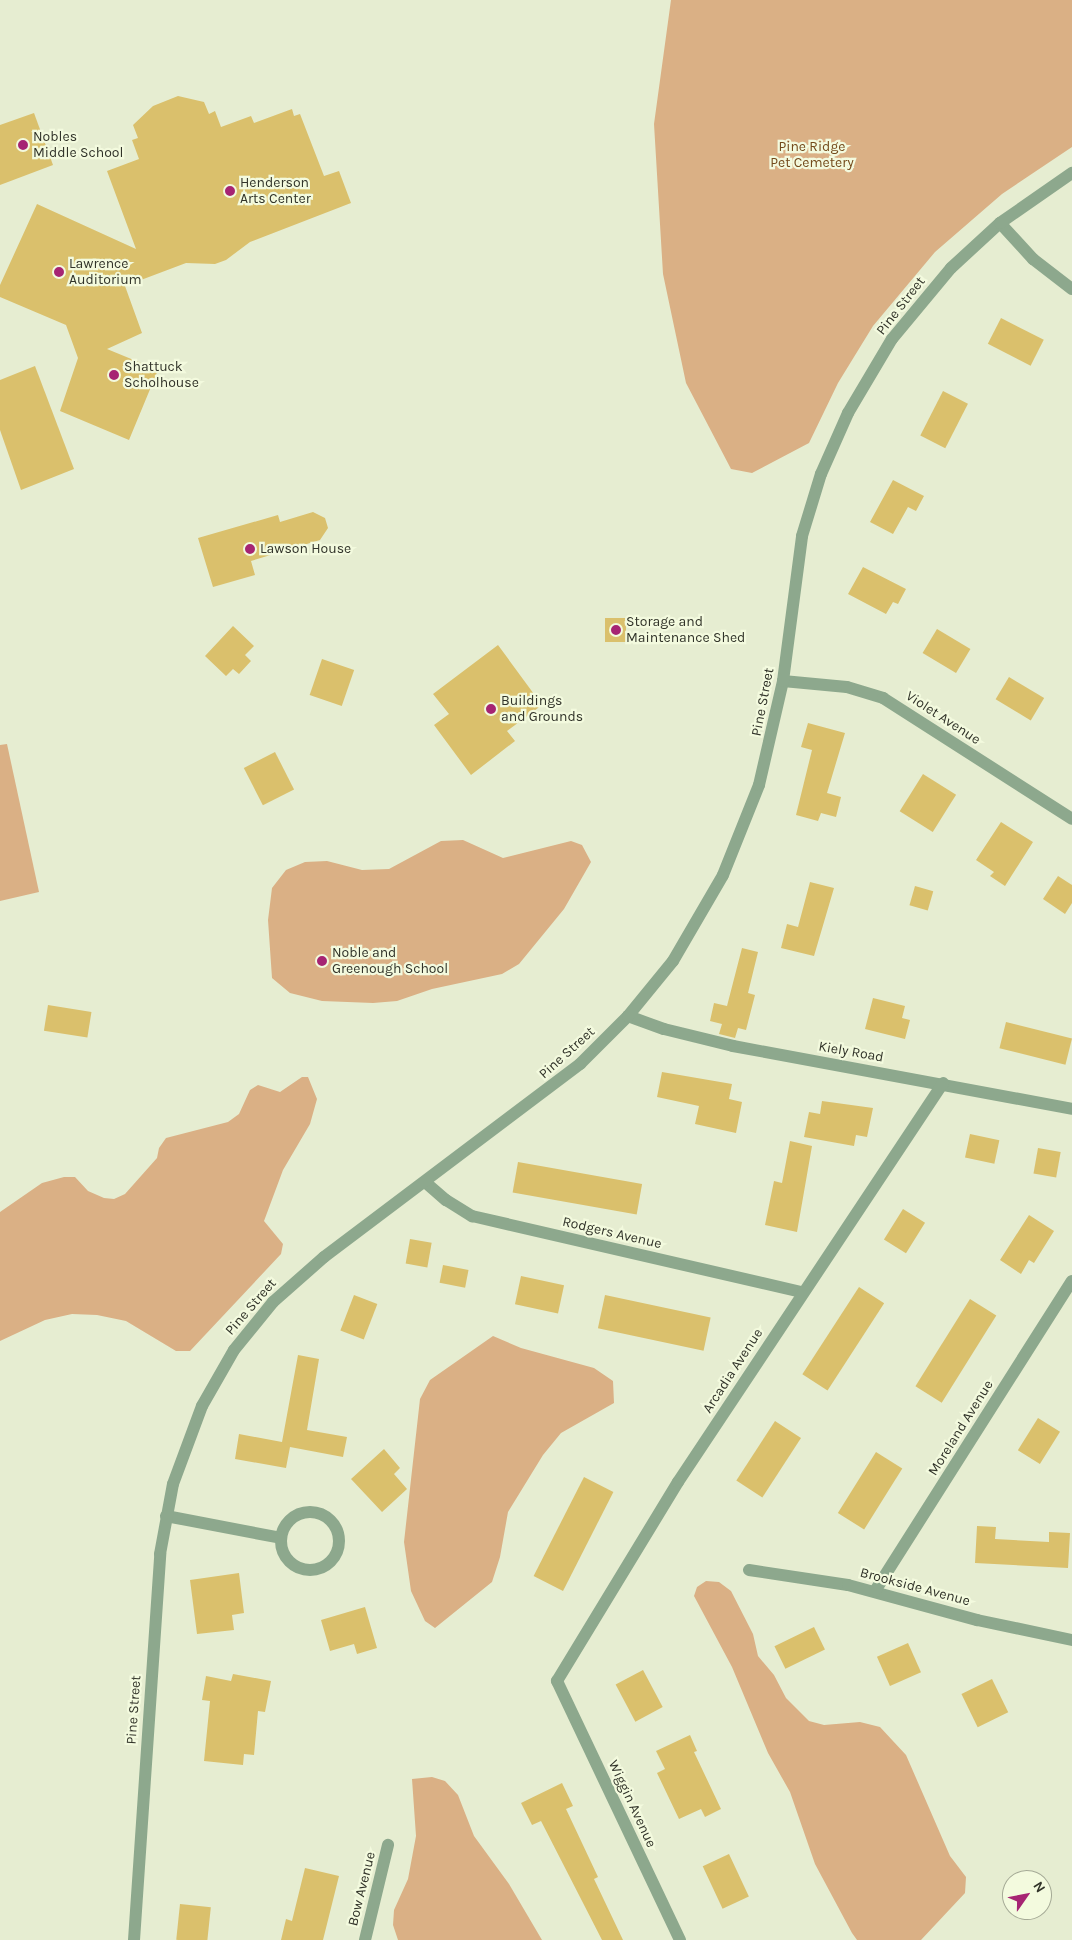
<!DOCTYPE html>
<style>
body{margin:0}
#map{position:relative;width:1072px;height:1940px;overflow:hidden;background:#e6edd1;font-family:Karla,sans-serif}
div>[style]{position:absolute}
.green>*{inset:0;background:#dab085}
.building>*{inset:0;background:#dac06c;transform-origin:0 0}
.minor>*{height:12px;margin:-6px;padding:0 6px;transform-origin:6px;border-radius:6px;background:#8da88d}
.minor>.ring{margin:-6px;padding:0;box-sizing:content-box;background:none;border:12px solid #8da88d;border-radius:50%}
.tertiary>*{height:12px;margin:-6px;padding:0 6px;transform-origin:6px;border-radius:6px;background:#8da88d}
.dots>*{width:14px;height:14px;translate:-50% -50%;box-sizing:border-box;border:2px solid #f3fade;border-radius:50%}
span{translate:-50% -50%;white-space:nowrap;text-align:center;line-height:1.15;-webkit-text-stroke:4.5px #f3fade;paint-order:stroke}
.poi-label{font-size:14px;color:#313329}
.left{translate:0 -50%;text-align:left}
.park-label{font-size:14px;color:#734a1b}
.street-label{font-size:14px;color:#313329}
.north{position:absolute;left:1002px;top:1870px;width:50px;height:50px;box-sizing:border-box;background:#f3fade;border:1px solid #a5aa96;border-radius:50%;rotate:57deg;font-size:14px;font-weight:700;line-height:20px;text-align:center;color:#313329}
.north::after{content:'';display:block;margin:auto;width:18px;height:22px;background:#a62473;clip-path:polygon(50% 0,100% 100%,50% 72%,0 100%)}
</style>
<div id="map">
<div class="green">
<div style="clip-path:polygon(671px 0,1072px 0,1072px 147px,1002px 194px,935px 252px,873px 326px,838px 383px,809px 443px,752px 473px,731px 469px,686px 383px,663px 274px,654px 124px)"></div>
<div style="clip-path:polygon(7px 744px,39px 892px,0 901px,0 745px)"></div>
<div style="clip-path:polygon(463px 840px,503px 858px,571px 841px,582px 845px,591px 862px,564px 909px,519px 964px,502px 974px,432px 989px,397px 1001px,373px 1003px,322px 1001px,290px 993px,272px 978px,268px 920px,272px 888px,286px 870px,305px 862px,327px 861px,362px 870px,389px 869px,441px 841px)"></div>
<div style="clip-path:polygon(302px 1077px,308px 1077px,317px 1099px,310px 1124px,283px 1170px,264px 1221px,283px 1244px,281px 1254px,190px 1351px,176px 1351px,126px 1321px,97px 1315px,72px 1314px,45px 1320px,0 1341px,0 1212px,42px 1183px,64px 1177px,75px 1177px,88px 1191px,104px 1198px,114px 1199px,125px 1194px,157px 1158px,159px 1148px,166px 1138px,228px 1122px,239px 1114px,250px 1090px,258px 1085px,280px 1092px)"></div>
<div style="clip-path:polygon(493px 1336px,521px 1348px,594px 1368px,613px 1381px,614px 1403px,561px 1433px,543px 1455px,508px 1512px,500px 1557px,492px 1582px,435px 1628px,425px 1621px,411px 1591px,404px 1542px,420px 1399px,430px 1380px)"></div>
<div style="clip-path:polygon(706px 1581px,719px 1582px,731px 1591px,753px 1634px,758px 1656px,774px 1675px,786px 1698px,809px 1721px,824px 1725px,860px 1722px,880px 1727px,906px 1755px,950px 1856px,966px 1877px,965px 1893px,921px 1940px,857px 1940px,852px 1933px,815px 1864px,790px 1792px,768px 1753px,732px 1667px,694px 1596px,697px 1587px)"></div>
<div style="clip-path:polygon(432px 1777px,445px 1781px,458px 1795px,474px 1836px,509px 1884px,542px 1940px,398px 1940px,393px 1925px,394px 1910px,408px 1879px,416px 1836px,412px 1779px)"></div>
</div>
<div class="building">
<div style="clip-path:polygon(178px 96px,204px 102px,209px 114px,215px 111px,221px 127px,251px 116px,254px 123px,292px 109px,294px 116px,300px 114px,324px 176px,339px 171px,351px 203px,250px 242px,226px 260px,215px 264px,186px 263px,125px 286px,142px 333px,107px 349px,158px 370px,129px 440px,60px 411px,78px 358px,66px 325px,0 297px,0 285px,37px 204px,136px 249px,107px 171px,139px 159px,132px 140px,138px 138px,133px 125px,153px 106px)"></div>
<div style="clip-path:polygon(34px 113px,53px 165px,0 185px,0 125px)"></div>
<div style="left:1001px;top:318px;width:48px;height:29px;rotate:27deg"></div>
<div style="clip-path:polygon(35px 366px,74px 469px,21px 490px,0 430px,0 380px)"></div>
<div style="left:943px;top:391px;width:28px;height:50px;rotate:27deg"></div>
<div style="clip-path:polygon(893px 480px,924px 496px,916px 511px,908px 507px,893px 534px,870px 522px)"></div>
<div style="clip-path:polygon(313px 512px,325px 518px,328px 528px,320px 540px,251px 561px,255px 575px,213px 587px,198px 538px,278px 515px,280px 522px)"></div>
<div style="clip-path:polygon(863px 567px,906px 589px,898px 604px,893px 602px,886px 614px,848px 594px)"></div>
<div style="left:605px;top:618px;width:21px;height:24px"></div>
<div style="clip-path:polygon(233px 626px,254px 646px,245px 655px,251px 661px,239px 674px,233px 669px,226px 676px,205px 656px)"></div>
<div style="left:937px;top:629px;width:39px;height:28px;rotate:31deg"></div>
<div style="clip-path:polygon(498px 645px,542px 705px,507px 731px,515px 741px,471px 775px,434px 725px,449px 714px,433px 694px)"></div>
<div style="left:322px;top:659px;width:34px;height:38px;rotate:19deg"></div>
<div style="left:1009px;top:677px;width:41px;height:26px;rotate:31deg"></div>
<div style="clip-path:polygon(808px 723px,845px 733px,827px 793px,841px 797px,836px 817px,821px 813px,818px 821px,796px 815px,812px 750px,801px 747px)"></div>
<div style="left:275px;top:752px;width:42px;height:35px;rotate:63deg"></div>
<div style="left:923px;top:774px;width:39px;height:44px;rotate:32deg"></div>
<div style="clip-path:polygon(1001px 822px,1033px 842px,1005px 886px,990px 876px,994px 872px,976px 860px)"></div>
<div style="clip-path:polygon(1058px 876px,1072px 885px,1072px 903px,1065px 914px,1043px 899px)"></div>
<div style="clip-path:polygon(810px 882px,834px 888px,814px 956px,781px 948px,787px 924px,798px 927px)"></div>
<div style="left:915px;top:886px;width:19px;height:20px;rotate:16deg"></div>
<div style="clip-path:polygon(742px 948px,758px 952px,748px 993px,755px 995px,746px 1030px,738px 1028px,735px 1038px,719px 1034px,722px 1024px,710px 1021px,714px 1003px,727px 1006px)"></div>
<div style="clip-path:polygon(873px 998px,905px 1006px,902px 1018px,910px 1020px,905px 1039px,865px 1029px)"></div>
<div style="left:48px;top:1005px;width:44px;height:26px;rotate:9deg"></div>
<div style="left:1006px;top:1022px;width:68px;height:27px;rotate:14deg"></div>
<div style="clip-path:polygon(662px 1072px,732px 1084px,729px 1099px,742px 1102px,736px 1133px,695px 1124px,699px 1106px,657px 1097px)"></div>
<div style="clip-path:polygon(822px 1101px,873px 1108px,867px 1137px,856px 1135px,854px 1146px,804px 1137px,809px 1112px,820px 1114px)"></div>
<div style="left:970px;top:1134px;width:30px;height:24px;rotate:12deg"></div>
<div style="clip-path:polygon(790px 1141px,812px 1146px,797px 1232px,765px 1225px,774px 1181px,782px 1183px)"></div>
<div style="left:1038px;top:1148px;width:23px;height:26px;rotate:10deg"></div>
<div style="left:518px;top:1162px;width:126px;height:31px;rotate:10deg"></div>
<div style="left:903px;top:1209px;width:26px;height:36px;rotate:32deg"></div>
<div style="clip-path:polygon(1029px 1215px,1054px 1231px,1034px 1263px,1029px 1260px,1021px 1274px,1000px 1260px)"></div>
<div style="left:410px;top:1239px;width:22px;height:25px;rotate:10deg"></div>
<div style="left:443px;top:1265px;width:26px;height:18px;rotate:11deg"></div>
<div style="left:521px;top:1276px;width:44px;height:29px;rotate:12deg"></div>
<div style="left:859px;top:1287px;width:30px;height:104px;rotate:33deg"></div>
<div style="left:354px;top:1295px;width:25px;height:38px;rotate:21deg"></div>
<div style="left:605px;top:1295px;width:108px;height:34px;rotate:12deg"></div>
<div style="left:970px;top:1299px;width:31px;height:103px;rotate:32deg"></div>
<div style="clip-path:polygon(298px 1355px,319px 1359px,307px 1430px,347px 1437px,343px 1457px,290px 1447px,286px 1468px,235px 1459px,239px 1434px,282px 1442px)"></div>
<div style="left:1038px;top:1418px;width:26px;height:38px;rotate:32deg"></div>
<div style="left:775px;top:1421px;width:31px;height:71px;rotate:33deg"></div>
<div style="clip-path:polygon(384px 1449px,400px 1468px,394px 1474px,407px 1489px,382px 1512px,351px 1479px)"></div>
<div style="left:876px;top:1452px;width:31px;height:72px;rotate:32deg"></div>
<div style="left:584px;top:1477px;width:33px;height:111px;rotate:27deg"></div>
<div style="clip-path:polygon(977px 1526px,996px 1527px,995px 1539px,1049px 1542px,1049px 1532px,1070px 1533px,1068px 1568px,975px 1563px)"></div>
<div style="clip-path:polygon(239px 1573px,244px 1613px,232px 1615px,234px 1630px,197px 1634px,190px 1580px)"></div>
<div style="clip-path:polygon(365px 1607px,377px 1648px,357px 1654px,354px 1644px,330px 1651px,321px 1620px)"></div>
<div style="left:814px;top:1627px;width:25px;height:44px;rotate:64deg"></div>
<div style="left:908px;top:1643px;width:32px;height:34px;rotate:66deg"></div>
<div style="left:643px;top:1670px;width:42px;height:31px;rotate:62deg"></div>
<div style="clip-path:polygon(233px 1674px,271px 1681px,265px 1712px,258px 1711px,254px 1755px,244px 1754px,243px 1765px,204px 1761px,210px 1701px,202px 1700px,206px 1676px,231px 1681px)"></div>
<div style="left:992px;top:1679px;width:37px;height:34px;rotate:64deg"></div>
<div style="clip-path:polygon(690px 1735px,697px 1751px,694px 1752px,721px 1809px,705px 1817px,701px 1809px,679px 1819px,657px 1773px,665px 1769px,656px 1751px)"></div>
<div style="clip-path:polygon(562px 1783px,573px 1806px,566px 1809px,598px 1877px,594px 1879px,623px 1940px,602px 1940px,541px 1821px,532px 1825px,521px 1803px)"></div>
<div style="left:729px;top:1854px;width:47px;height:29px;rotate:65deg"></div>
<div style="clip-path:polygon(305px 1868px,339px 1876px,323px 1940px,281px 1940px,286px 1919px,292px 1921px)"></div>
<div style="left:180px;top:1904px;width:31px;height:36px;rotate:6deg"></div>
</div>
<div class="minor">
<div style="left:1000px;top:223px;width:49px;rotate:47.5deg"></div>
<div style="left:1033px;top:259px;width:49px;rotate:37.6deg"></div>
<div style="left:783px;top:681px;width:64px;rotate:5.4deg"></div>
<div style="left:847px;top:687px;width:38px;rotate:17deg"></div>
<div style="left:883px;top:698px;width:224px;rotate:32.6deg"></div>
<div style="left:628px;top:1016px;width:38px;rotate:20deg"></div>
<div style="left:664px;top:1029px;width:71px;rotate:13.8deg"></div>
<div style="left:733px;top:1046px;width:345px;rotate:10.5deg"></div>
<div style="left:425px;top:1182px;width:28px;rotate:41deg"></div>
<div style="left:446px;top:1200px;width:31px;rotate:32deg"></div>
<div style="left:472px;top:1216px;width:339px;rotate:13deg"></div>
<div class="ring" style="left:281px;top:1512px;width:46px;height:46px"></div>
<div style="left:166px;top:1516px;width:117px;rotate:10.8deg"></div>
<div style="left:749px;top:1570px;width:100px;rotate:8.6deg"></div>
<div style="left:848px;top:1585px;width:134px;rotate:15.2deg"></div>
<div style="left:977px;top:1620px;width:97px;rotate:11.9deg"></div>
<div style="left:875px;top:1591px;width:367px;rotate:-57.6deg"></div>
<div style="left:365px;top:1940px;width:98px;rotate:-76.4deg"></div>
<div style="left:680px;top:1940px;width:287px;rotate:-115.4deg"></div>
<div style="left:557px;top:1681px;width:233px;rotate:-58.7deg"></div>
<div style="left:678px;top:1482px;width:479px;rotate:-56.4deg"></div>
</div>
<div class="tertiary">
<div style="left:134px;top:1940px;width:387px;rotate:-86.1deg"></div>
<div style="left:160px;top:1554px;width:71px;rotate:-79.5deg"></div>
<div style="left:173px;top:1484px;width:83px;rotate:-69.6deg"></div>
<div style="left:202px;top:1406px;width:64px;rotate:-60.3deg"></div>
<div style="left:234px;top:1350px;width:62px;rotate:-50.9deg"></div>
<div style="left:273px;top:1302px;width:68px;rotate:-41.4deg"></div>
<div style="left:324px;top:1257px;width:321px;rotate:-37deg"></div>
<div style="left:580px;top:1064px;width:68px;rotate:-45deg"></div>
<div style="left:628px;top:1016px;width:71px;rotate:-50.7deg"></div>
<div style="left:673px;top:961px;width:99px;rotate:-59.8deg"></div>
<div style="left:723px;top:875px;width:97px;rotate:-68.2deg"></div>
<div style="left:759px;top:785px;width:107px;rotate:-77deg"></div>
<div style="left:783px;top:681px;width:146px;rotate:-82.5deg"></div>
<div style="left:802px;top:536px;width:65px;rotate:-73deg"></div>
<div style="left:821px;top:474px;width:67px;rotate:-66.1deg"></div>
<div style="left:848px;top:413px;width:86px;rotate:-59.3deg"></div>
<div style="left:892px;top:339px;width:92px;rotate:-50.3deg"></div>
<div style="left:951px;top:268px;width:67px;rotate:-42.6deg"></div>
<div style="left:1000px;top:223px;width:88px;rotate:-34.8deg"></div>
</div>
<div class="dots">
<div style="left:23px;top:145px;background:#a62473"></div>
<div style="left:230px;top:191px;background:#a62473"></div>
<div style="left:59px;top:272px;background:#a62473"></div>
<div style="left:114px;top:375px;background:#a62473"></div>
<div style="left:250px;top:549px;background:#a62473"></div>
<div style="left:616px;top:630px;background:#a62473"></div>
<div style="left:491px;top:709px;background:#a62473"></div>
<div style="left:322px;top:961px;background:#a62473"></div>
</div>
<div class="poi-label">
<span class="left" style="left:33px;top:145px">Nobles<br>Middle School</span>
<span class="left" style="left:240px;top:191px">Henderson<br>Arts Center</span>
<span class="left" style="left:69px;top:272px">Lawrence<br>Auditorium</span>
<span class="left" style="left:124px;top:375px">Shattuck<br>Scholhouse</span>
<span class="left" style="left:260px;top:549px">Lawson House</span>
<span class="left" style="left:626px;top:630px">Storage and<br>Maintenance Shed</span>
<span class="left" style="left:501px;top:709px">Buildings<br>and Grounds</span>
<span class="left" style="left:332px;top:961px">Noble and<br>Greenough School</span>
</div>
<div class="park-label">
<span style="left:812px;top:155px">Pine Ridge<br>Pet Cemetery</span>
</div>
<div class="street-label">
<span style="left:901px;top:306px;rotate:-52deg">Pine Street</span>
<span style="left:763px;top:702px;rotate:-79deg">Pine Street</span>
<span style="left:943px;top:718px;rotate:33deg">Violet Avenue</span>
<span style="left:851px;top:1052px;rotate:10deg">Kiely Road</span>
<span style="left:567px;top:1053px;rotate:-42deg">Pine Street</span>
<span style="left:612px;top:1233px;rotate:13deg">Rodgers Avenue</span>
<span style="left:251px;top:1307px;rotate:-49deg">Pine Street</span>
<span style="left:733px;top:1371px;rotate:-57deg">Arcadia Avenue</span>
<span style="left:961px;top:1428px;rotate:-58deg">Moreland Avenue</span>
<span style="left:915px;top:1587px;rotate:15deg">Brookside Avenue</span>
<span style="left:134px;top:1710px;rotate:-86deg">Pine Street</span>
<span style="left:632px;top:1804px;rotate:65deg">Wiggin Avenue</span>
<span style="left:362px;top:1889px;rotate:-76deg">Bow Avenue</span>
</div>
<div class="north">N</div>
</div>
